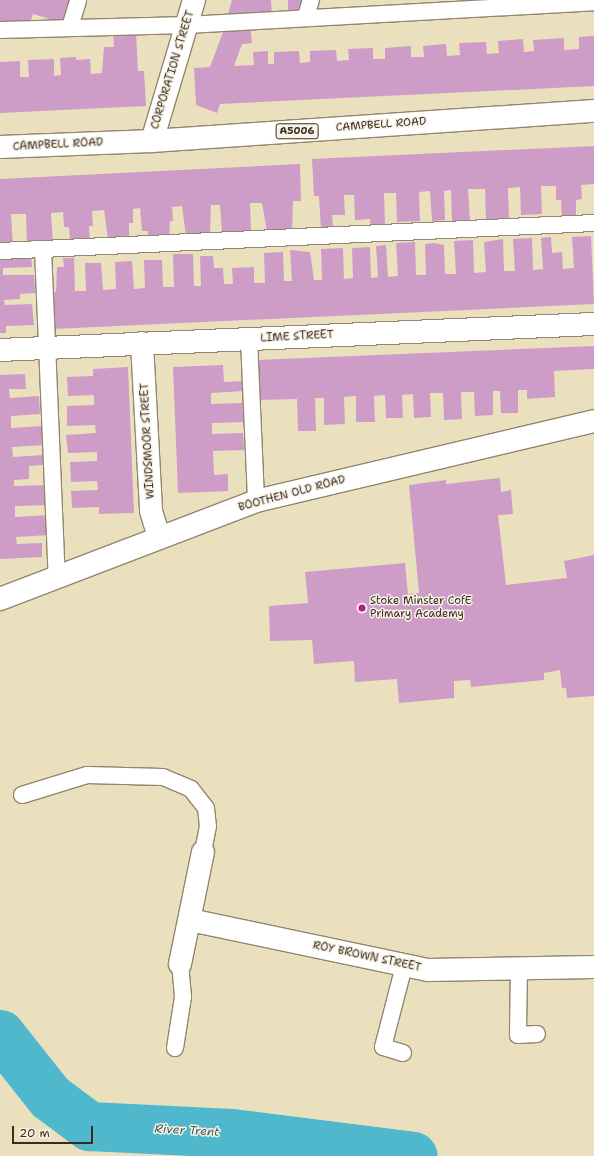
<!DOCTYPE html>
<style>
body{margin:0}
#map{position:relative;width:594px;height:1156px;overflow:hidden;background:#ebe0be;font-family:"Shantell Sans",sans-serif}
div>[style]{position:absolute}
.river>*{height:49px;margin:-24.5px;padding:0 24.5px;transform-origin:24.5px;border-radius:24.5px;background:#50b8cd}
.building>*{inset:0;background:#cd9dc7;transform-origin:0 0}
.roads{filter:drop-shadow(1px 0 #93856e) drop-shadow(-1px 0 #93856e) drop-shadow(0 1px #93856e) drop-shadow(0 -1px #93856e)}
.lane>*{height:16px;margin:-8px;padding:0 8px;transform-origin:8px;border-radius:8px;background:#fff}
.street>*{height:22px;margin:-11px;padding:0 11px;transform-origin:11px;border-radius:11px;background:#fff}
.primary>*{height:22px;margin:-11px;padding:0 11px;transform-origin:11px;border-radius:11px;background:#fff}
.dots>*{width:11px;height:11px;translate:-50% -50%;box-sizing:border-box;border:2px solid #f7f3e8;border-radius:50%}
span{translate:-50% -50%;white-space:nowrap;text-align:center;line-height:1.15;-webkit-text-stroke:3px #f7f3e8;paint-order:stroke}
.shield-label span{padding:1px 3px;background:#f7f3e8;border:1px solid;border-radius:3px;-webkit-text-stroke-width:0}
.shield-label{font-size:10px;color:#3b2a1e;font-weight:700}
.street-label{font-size:11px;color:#3b2a1e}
.poi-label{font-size:11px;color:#3b2a1e}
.left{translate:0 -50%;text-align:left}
.water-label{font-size:12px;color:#425c5b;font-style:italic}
.scale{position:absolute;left:12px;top:1126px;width:81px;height:18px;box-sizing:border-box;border:2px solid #3b2a1e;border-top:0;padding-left:5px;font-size:12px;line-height:14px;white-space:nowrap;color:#3b2a1e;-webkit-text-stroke:3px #f7f3e8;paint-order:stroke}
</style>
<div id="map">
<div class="river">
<div style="left:0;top:1034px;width:80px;rotate:51.6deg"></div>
<div style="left:50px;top:1097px;width:49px;rotate:36.6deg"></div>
<div style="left:89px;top:1126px;width:143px;rotate:2.8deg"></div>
<div style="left:232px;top:1133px;width:182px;rotate:7.2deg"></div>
</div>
<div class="building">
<div style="clip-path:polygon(0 0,72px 0,66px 24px,33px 14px,29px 26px,0 27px)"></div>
<div style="clip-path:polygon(232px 0,271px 0,272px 16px,227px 18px)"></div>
<div style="left:288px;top:0;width:22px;height:15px"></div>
<div style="clip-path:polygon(250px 25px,252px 43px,242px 44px,234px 66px,254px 65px,253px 52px,268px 51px,268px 64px,274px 64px,274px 52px,299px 51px,300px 63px,310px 62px,310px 51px,336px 50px,337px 61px,349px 60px,348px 49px,373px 48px,373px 59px,385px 59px,385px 48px,411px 46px,411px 57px,424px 57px,423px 46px,446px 44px,447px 56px,460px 55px,459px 43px,486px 42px,487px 54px,499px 53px,498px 41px,523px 39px,524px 52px,534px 51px,533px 40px,564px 38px,564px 50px,579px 49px,579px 37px,594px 36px,594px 86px,220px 104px,217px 113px,196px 105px,194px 68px,210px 67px,225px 27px)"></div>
<div style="clip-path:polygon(136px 32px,138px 71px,144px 71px,146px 106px,0 113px,0 62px,20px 61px,20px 77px,29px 77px,28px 60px,54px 59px,54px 76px,61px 75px,60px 58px,76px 57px,76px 60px,90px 59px,91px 74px,102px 73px,104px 47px,114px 47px,113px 33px)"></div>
<div style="clip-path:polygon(594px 146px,594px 184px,581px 185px,582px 199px,576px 200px,576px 217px,562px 218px,561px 200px,556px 200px,556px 186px,541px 186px,542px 214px,521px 215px,520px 187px,508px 188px,509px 220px,486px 221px,485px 189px,468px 189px,470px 221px,452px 222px,451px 190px,444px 191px,445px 220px,432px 221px,430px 191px,419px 192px,420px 221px,397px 222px,396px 193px,384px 193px,385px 226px,371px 226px,370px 219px,355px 220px,354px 195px,344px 195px,345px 215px,332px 215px,333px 229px,321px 230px,319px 196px,314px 196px,312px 159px)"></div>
<div style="clip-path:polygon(300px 164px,301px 201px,293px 201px,292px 231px,267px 232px,262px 203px,250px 203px,251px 231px,222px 232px,220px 205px,211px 205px,210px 235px,186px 236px,182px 206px,172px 207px,173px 221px,170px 221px,169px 239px,148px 239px,148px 231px,142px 231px,140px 208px,133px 209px,133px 223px,129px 223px,129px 238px,108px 239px,104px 210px,92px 211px,93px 226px,89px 226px,90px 241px,70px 242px,69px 227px,64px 227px,63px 212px,51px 213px,53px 243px,27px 245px,26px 214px,11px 214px,13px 248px,0 248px,0 179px)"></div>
<div style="clip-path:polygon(591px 236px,594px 304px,53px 329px,51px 292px,56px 292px,57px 267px,64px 267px,63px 258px,74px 258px,75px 291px,86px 291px,85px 263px,101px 263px,103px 290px,116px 289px,115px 262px,132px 261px,134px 289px,145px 288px,144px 260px,162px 260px,163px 287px,174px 287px,173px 254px,193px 254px,194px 286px,201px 286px,200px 256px,213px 256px,214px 268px,223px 268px,224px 284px,233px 284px,232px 268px,254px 267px,254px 283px,265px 283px,264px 253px,283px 252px,284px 281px,292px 281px,290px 250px,310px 252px,314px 280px,322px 280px,321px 249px,343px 248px,344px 279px,353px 278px,352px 248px,370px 247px,371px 278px,378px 277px,376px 246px,386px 245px,388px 277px,398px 276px,396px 243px,415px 242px,416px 275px,426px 275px,425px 244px,434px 243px,444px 245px,445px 274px,456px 274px,454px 241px,473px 240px,474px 273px,486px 272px,484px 242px,503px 239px,504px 271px,515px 271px,513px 239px,532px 238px,533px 270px,543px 269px,541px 238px,551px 237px,552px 253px,562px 252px,563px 269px,574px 268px,572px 237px)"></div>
<div style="clip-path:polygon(31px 255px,32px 267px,3px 268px,3px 275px,34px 275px,35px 293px,20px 294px,20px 299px,4px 300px,5px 305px,32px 304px,34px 325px,6px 326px,6px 333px,0 333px,0 256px)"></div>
<div style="clip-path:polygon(594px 346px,594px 369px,554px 371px,555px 397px,527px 399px,527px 390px,518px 390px,518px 413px,501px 413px,500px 391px,493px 391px,493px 415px,475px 416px,474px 392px,461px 392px,462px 419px,444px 420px,443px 393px,430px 393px,431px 417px,414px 418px,413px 394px,402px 395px,403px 418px,386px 418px,385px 395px,374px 396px,375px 422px,356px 422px,356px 396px,344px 397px,345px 424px,324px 425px,324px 398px,315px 398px,316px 431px,298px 431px,297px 399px,259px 400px,257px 360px)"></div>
<div style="clip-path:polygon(223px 365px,224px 382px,244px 381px,244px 391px,211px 393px,211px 404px,243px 403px,244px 422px,212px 423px,212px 434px,243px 433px,244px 450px,213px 451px,214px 475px,228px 474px,228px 491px,178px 493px,173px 367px)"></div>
<div style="clip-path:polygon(128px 367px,134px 513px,99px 514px,99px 507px,72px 508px,71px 491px,98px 490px,97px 481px,71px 482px,70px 462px,97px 461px,97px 452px,68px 453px,66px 435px,96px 433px,95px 425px,67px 426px,67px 406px,94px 405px,94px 395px,68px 396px,67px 377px,93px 376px,93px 369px)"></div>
<div style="clip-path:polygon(25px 374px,26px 389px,9px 389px,10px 398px,39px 396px,40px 414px,11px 416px,11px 428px,44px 426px,44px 445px,12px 447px,13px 457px,44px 455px,45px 465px,29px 466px,29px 479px,14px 480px,14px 486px,48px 485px,49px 505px,15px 506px,15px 517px,49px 515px,50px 535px,16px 537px,17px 544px,42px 543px,42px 557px,0 559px,0 375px)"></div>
<div style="clip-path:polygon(500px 478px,501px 492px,511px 490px,513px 514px,498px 515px,506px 585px,567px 578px,564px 561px,594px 555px,594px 696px,567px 698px,566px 688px,562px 688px,560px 670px,544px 673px,544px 680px,471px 687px,470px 680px,454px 681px,454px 698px,399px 703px,397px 679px,355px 682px,354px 661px,314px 664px,312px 640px,270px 641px,269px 606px,308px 603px,305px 572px,405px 563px,408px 594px,419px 593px,409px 485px,446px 480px,446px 484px)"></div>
</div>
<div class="roads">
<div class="lane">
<div style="left:306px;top:16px;width:17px;rotate:-73deg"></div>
<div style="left:70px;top:27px;width:28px;rotate:-73deg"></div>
<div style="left:0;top:30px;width:187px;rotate:-1.5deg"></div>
<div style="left:187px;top:25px;width:408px;rotate:-3.2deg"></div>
<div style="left:43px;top:249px;width:328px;rotate:87.6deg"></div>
<div style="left:0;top:251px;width:595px;rotate:-2.7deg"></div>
<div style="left:249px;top:339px;width:162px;rotate:87.5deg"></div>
<div style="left:22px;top:795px;width:68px;rotate:-17.1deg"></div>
<div style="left:87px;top:775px;width:76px;rotate:1.5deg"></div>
<div style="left:163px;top:777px;width:30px;rotate:23deg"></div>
<div style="left:191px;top:789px;width:24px;rotate:52deg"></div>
<div style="left:206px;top:808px;width:18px;rotate:84deg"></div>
<div style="left:208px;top:826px;width:26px;rotate:101deg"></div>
<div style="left:519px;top:968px;width:67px;rotate:90.9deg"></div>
<div style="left:518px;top:1035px;width:19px;rotate:-3deg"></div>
<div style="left:175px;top:1048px;width:52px;rotate:-81.1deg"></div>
<div style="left:183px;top:997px;width:33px;rotate:-95deg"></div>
<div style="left:403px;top:1053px;width:21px;rotate:-163deg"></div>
<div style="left:383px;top:1047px;width:84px;rotate:-75.5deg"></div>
</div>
<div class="street">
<div style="left:152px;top:141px;width:147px;rotate:-73.4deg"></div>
<div style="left:142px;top:343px;width:168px;rotate:86.9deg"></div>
<div style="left:151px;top:511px;width:27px;rotate:73deg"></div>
<div style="left:0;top:350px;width:595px;rotate:-2.51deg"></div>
<div style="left:0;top:599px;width:274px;rotate:-20.9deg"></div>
<div style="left:256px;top:501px;width:347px;rotate:-13.3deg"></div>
<div style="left:190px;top:920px;width:243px;rotate:11.9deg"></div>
<div style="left:428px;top:970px;width:166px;rotate:-1deg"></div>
<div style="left:180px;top:964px;width:114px;rotate:-78.4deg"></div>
</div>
<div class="primary">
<div style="left:0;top:147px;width:152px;rotate:-2.3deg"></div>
<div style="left:152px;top:141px;width:443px;rotate:-3.9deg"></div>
</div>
</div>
<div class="dots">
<div style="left:362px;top:608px;background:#b5179e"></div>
</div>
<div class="shield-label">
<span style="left:297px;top:131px">A5006</span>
</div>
<div class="street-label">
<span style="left:173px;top:70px;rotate:-73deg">CORPORATION STREET</span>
<span style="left:381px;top:125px;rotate:-4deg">CAMPBELL ROAD</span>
<span style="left:58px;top:145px;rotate:-3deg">CAMPBELL ROAD</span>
<span style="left:297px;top:337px;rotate:-3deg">LIME STREET</span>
<span style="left:148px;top:441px;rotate:-93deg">WINDSMOOR STREET</span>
<span style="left:292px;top:494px;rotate:-15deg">BOOTHEN OLD ROAD</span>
<span style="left:367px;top:957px;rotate:12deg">ROY BROWN STREET</span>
</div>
<div class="poi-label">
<span class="left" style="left:370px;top:608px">Stoke Minster CofE<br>Primary Academy</span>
</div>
<div class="water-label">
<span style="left:187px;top:1131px;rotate:3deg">River Trent</span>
</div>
<div class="scale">20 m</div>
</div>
